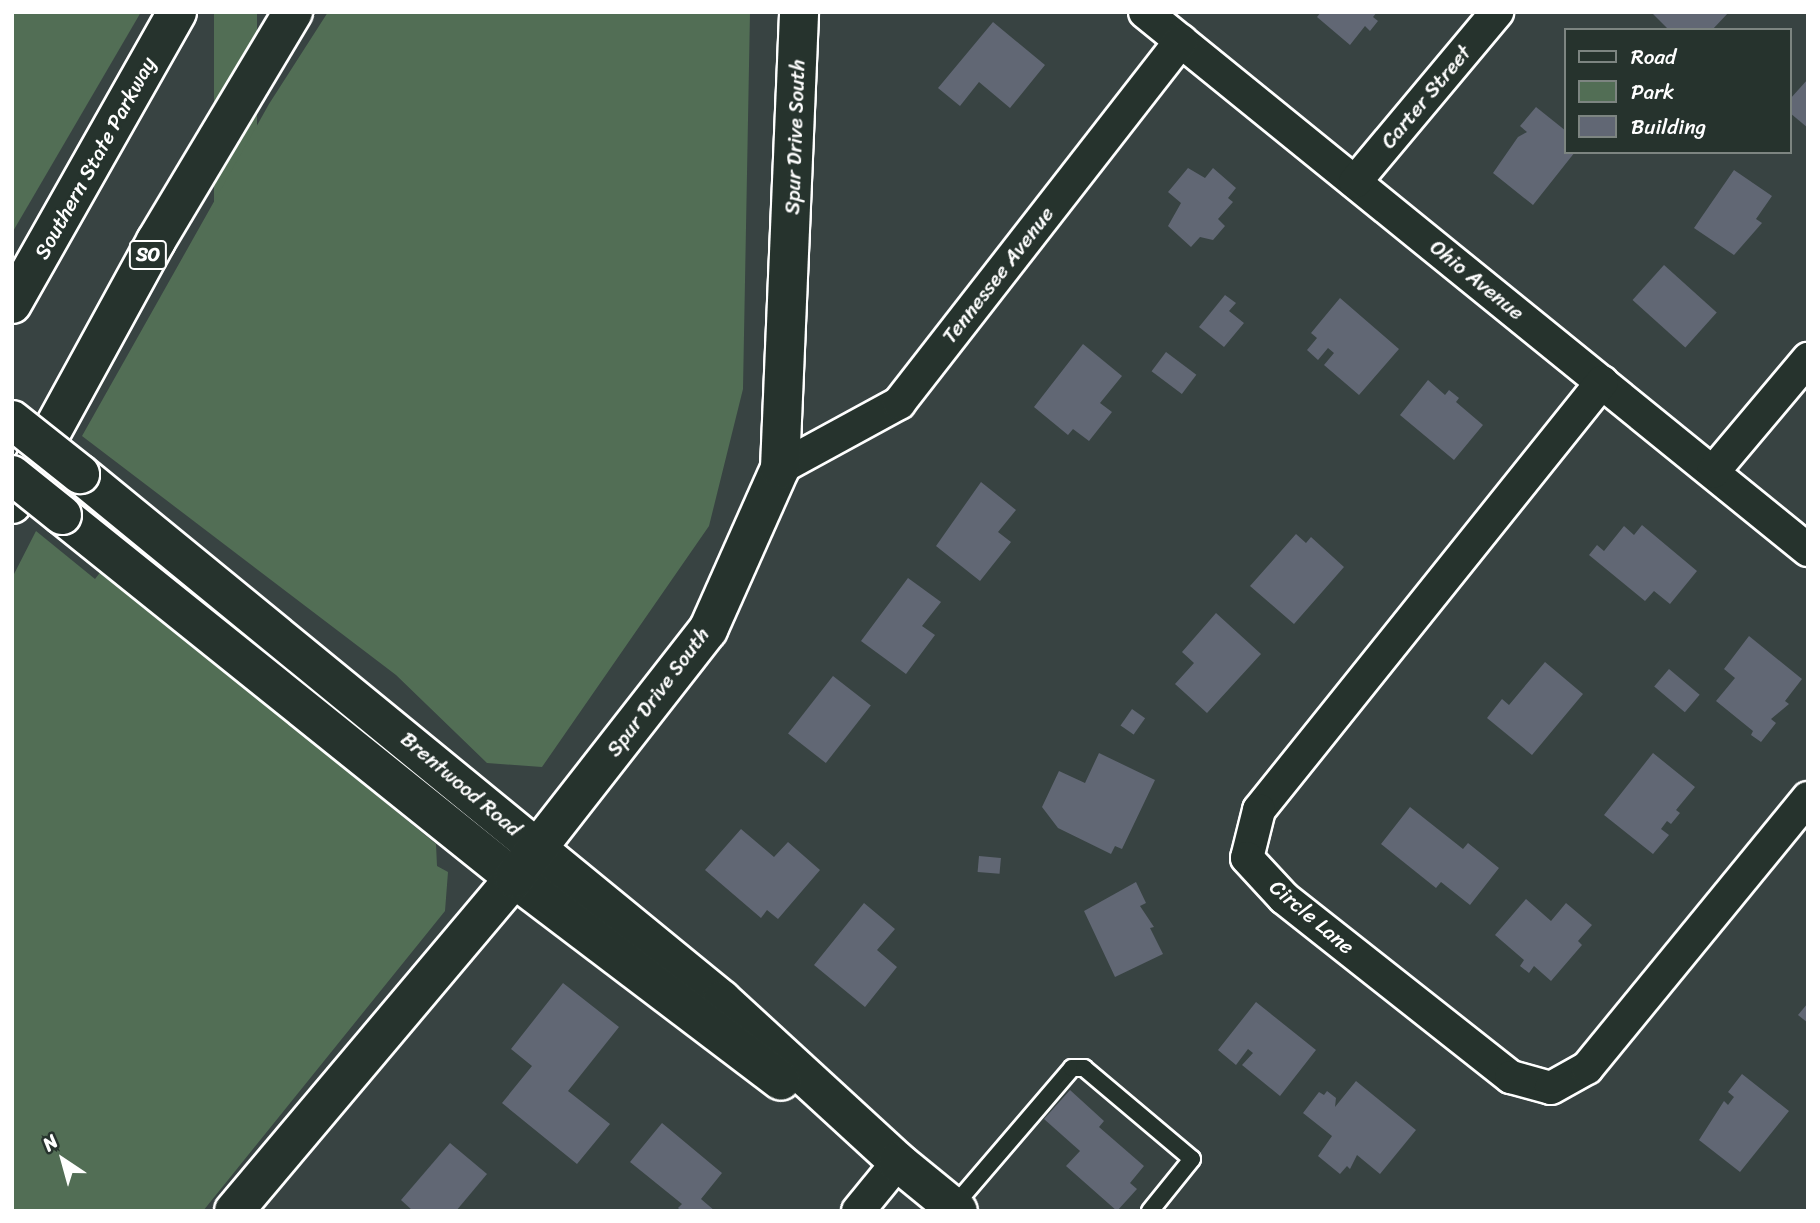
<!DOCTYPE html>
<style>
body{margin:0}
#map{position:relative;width:1820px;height:1223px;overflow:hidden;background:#384342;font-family:Sriracha,sans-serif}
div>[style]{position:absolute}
.green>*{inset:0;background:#526e55;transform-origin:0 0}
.building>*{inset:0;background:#616774;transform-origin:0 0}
.roads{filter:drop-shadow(2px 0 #fff) drop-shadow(-2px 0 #fff) drop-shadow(0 2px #fff) drop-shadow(0 -2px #fff)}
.lane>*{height:16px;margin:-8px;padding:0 8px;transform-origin:8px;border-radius:8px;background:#26332d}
.street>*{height:32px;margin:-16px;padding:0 16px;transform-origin:16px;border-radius:16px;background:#26332d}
.secondary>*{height:38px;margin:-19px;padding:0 19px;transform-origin:19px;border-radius:19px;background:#26332d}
.highway>*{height:38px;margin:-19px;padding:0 19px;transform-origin:19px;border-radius:19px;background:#26332d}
.bridges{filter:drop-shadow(2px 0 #fff) drop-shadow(-2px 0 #fff) drop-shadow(0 2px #fff) drop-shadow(0 -2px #fff)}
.secondary-bridge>*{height:38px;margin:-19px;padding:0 19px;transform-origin:19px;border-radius:19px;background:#26332d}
span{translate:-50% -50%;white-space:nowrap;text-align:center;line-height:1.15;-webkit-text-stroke:5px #26332d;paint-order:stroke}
.shield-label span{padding:2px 5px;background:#26332d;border:2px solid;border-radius:5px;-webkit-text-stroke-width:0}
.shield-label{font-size:19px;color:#fff;font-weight:700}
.street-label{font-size:21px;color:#fff}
.frame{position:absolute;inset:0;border:14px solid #fff;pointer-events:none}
.legend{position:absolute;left:1564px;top:28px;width:228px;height:126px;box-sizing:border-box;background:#26332d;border:2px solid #7d8581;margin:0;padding:9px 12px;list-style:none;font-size:21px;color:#fff}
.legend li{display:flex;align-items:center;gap:14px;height:35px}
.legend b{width:35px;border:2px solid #7d8581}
.north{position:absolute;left:28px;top:1125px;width:70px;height:70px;-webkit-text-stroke:5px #26332d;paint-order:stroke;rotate:324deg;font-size:19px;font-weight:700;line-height:28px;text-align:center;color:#fff}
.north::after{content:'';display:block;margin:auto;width:24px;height:32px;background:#fff;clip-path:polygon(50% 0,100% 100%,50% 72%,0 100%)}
</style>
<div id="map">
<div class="green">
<div style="clip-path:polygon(12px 12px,141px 12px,12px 233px)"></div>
<div style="left:214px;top:12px;width:43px;height:316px"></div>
<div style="clip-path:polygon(328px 12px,750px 12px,743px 389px,709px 526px,542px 767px,487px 763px,396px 675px,82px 436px,269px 104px)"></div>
<div style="clip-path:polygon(36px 531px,95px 579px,102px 570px,436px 844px,437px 866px,448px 872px,445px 911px,203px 1211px,12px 1211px,12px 578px)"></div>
</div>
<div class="building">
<div style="clip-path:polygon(1321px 12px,1377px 12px,1373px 17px,1378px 21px,1370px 31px,1365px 26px,1350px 45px,1317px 17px)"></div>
<div style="clip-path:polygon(1651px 12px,1729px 12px,1712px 30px,1669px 30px)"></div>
<div style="clip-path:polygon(993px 22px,1045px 65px,1010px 108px,979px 82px,960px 106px,938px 88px)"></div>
<div style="clip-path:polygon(1808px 79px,1808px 128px,1790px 113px,1790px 99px)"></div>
<div style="clip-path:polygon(1536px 107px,1566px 131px,1566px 152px,1575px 152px,1533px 205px,1493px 173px,1518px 137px,1527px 132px,1520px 126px)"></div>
<div style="clip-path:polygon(1188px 168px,1205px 178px,1213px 168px,1236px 188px,1228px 198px,1233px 202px,1218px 219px,1225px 226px,1213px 240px,1200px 237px,1191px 247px,1168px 226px,1181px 203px,1168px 192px)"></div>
<div style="clip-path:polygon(1734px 170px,1772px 196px,1756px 219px,1762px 223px,1734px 255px,1694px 228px)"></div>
<div style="left:1664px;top:265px;width:71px;height:47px;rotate:42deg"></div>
<div style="clip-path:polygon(1225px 295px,1236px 303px,1229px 311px,1244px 323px,1224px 347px,1199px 327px)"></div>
<div style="clip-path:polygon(1340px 298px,1399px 349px,1359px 395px,1324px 365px,1334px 353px,1328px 348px,1318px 360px,1307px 350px,1317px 338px,1311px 333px)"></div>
<div style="clip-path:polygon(1083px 344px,1122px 376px,1100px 403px,1112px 412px,1089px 441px,1073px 429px,1068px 435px,1034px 407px)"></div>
<div style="left:1166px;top:352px;width:38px;height:24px;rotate:37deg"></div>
<div style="clip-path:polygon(1428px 380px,1445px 395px,1449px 390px,1459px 398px,1456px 402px,1483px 425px,1454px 460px,1400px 415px)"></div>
<div style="clip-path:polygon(981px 482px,1016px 510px,998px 532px,1011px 542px,980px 581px,936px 546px)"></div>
<div style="clip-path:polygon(1642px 525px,1697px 571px,1670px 604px,1654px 591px,1645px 601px,1589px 555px,1597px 545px,1604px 551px,1624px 526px,1634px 535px)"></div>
<div style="clip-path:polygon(1296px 534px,1306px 543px,1311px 537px,1344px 567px,1294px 624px,1250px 586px)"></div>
<div style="clip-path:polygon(908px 578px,941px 602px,922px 626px,935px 635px,906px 674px,861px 641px)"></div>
<div style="clip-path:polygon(1216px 613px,1261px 654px,1207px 713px,1175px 684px,1194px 663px,1182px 652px)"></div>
<div style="clip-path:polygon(1749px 636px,1802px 679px,1785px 701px,1789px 704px,1771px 719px,1776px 723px,1761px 742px,1751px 735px,1753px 731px,1716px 701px,1735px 678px,1724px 669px)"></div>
<div style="clip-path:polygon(1545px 662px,1583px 694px,1532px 755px,1487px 718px,1502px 699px,1509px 705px)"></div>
<div style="left:1669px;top:669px;width:40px;height:23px;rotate:40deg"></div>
<div style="left:833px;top:676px;width:48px;height:73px;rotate:38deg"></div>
<div style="left:1132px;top:709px;width:16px;height:20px;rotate:35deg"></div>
<div style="clip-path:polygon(1099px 753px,1155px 780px,1122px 849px,1115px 846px,1111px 854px,1058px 828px,1042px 807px,1059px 771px,1085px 783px)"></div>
<div style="clip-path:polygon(1653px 753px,1695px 787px,1676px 810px,1680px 813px,1671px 824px,1667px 821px,1661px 829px,1669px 835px,1653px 854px,1604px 815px)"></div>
<div style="clip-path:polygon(1410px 807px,1463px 849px,1468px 843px,1499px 868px,1470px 905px,1441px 882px,1436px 888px,1381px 844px)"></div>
<div style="clip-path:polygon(741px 829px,774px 857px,788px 842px,820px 870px,778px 919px,767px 910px,761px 918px,705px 870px)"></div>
<div style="left:979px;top:856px;width:22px;height:16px;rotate:5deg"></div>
<div style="clip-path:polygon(1136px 882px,1146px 903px,1140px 906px,1154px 927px,1150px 928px,1163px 954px,1115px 977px,1084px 911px)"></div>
<div style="clip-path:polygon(1526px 899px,1551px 921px,1566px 903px,1592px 925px,1578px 941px,1582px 945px,1551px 981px,1534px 966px,1529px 973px,1520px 966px,1524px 960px,1495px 935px)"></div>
<div style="clip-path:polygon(864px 903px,895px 929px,877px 950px,897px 967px,865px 1007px,814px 965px)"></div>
<div style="clip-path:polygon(563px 983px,619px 1027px,568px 1091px,610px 1124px,577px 1164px,502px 1103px,532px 1066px,511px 1049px)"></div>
<div style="clip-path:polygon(1256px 1002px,1316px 1050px,1280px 1096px,1242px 1065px,1253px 1053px,1248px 1049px,1236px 1065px,1218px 1050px)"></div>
<div style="clip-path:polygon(1808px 1003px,1808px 1023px,1798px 1015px)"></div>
<div style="clip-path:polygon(1742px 1074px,1789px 1111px,1740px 1172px,1699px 1140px,1724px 1101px,1728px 1105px,1734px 1097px,1728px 1092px)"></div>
<div style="clip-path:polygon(1356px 1081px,1416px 1130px,1380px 1174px,1357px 1155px,1350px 1169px,1347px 1166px,1340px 1174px,1318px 1156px,1332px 1136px,1303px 1113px,1319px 1092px,1324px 1095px,1327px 1091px,1336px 1098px,1335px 1107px)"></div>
<div style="clip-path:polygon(1070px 1090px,1104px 1121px,1099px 1127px,1144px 1166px,1130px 1183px,1137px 1189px,1117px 1211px,1066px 1166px,1080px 1151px,1044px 1119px)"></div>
<div style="clip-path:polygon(662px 1123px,722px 1173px,701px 1199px,715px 1211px,681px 1211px,678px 1208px,682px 1204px,630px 1162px)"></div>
<div style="clip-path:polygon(450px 1143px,487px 1174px,456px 1211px,413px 1211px,401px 1200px)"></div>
</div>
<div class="roads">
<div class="lane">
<div style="left:953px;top:1207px;width:183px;rotate:-49.4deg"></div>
<div style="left:1072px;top:1068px;width:12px"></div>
<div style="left:1084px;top:1068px;width:141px;rotate:40.1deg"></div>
<div style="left:1192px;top:1159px;width:67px;rotate:128.9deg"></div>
</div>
<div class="street">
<div style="left:1145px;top:12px;width:854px;rotate:39.06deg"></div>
<div style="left:1355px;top:182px;width:222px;rotate:-50.1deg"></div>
<div style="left:1602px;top:382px;width:548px;rotate:128.71deg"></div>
<div style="left:1259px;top:810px;width:49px;rotate:104deg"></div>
<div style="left:1247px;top:858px;width:54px;rotate:47.2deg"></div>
<div style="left:1284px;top:898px;width:289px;rotate:38.3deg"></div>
<div style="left:1511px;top:1077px;width:41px;rotate:15.4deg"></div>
<div style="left:1551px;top:1088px;width:41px;rotate:-29.1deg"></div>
<div style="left:1587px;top:1068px;width:349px;rotate:-50.7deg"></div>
<div style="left:780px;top:468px;width:136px;rotate:-28.6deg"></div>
<div style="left:899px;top:403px;width:459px;rotate:-52.1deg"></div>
<div style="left:1713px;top:472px;width:148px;rotate:-49.9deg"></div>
<div style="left:858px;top:1211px;width:63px;rotate:-50.8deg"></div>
</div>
<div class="secondary">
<div style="left:80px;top:474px;width:830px;rotate:39.33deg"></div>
<div style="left:722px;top:1000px;width:239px;rotate:42.6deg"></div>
<div style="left:898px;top:1162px;width:77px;rotate:39.2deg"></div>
<div style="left:62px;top:515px;width:580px;rotate:38.77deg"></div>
<div style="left:514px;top:878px;width:335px;rotate:37.2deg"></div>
<div style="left:234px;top:1211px;width:435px;rotate:-49.9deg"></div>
<div style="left:514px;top:878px;width:315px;rotate:-52deg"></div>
<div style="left:708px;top:630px;width:177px;rotate:-66deg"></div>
<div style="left:780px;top:468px;width:456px;rotate:-87.6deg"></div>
</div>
<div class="highway">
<div style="left:12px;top:304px;width:335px;rotate:-60.5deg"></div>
<div style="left:12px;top:504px;width:300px;rotate:-61.3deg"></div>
<div style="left:156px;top:241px;width:267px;rotate:-59.1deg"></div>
</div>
</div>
<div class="bridges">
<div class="secondary-bridge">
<div style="left:12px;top:420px;width:87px;rotate:38.5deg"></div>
<div style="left:12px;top:475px;width:64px;rotate:38.7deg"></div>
</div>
</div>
<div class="shield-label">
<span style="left:148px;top:255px">SO</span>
</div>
<div class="street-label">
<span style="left:1426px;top:97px;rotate:-50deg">Carter Street</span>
<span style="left:795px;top:137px;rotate:-88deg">Spur Drive South</span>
<span style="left:95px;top:158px;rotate:-61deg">Southern State Parkway</span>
<span style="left:998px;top:275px;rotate:-52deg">Tennessee Avenue</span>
<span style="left:1477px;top:280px;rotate:39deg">Ohio Avenue</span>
<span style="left:658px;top:692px;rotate:-53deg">Spur Drive South</span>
<span style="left:461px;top:784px;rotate:40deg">Brentwood Road</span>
<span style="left:1312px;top:917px;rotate:40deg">Circle Lane</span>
</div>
<div class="frame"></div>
<ul class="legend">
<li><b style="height:9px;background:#26332d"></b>Road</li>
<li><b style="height:19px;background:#526e55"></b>Park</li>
<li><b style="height:19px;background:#616774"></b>Building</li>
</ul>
<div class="north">N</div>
</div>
